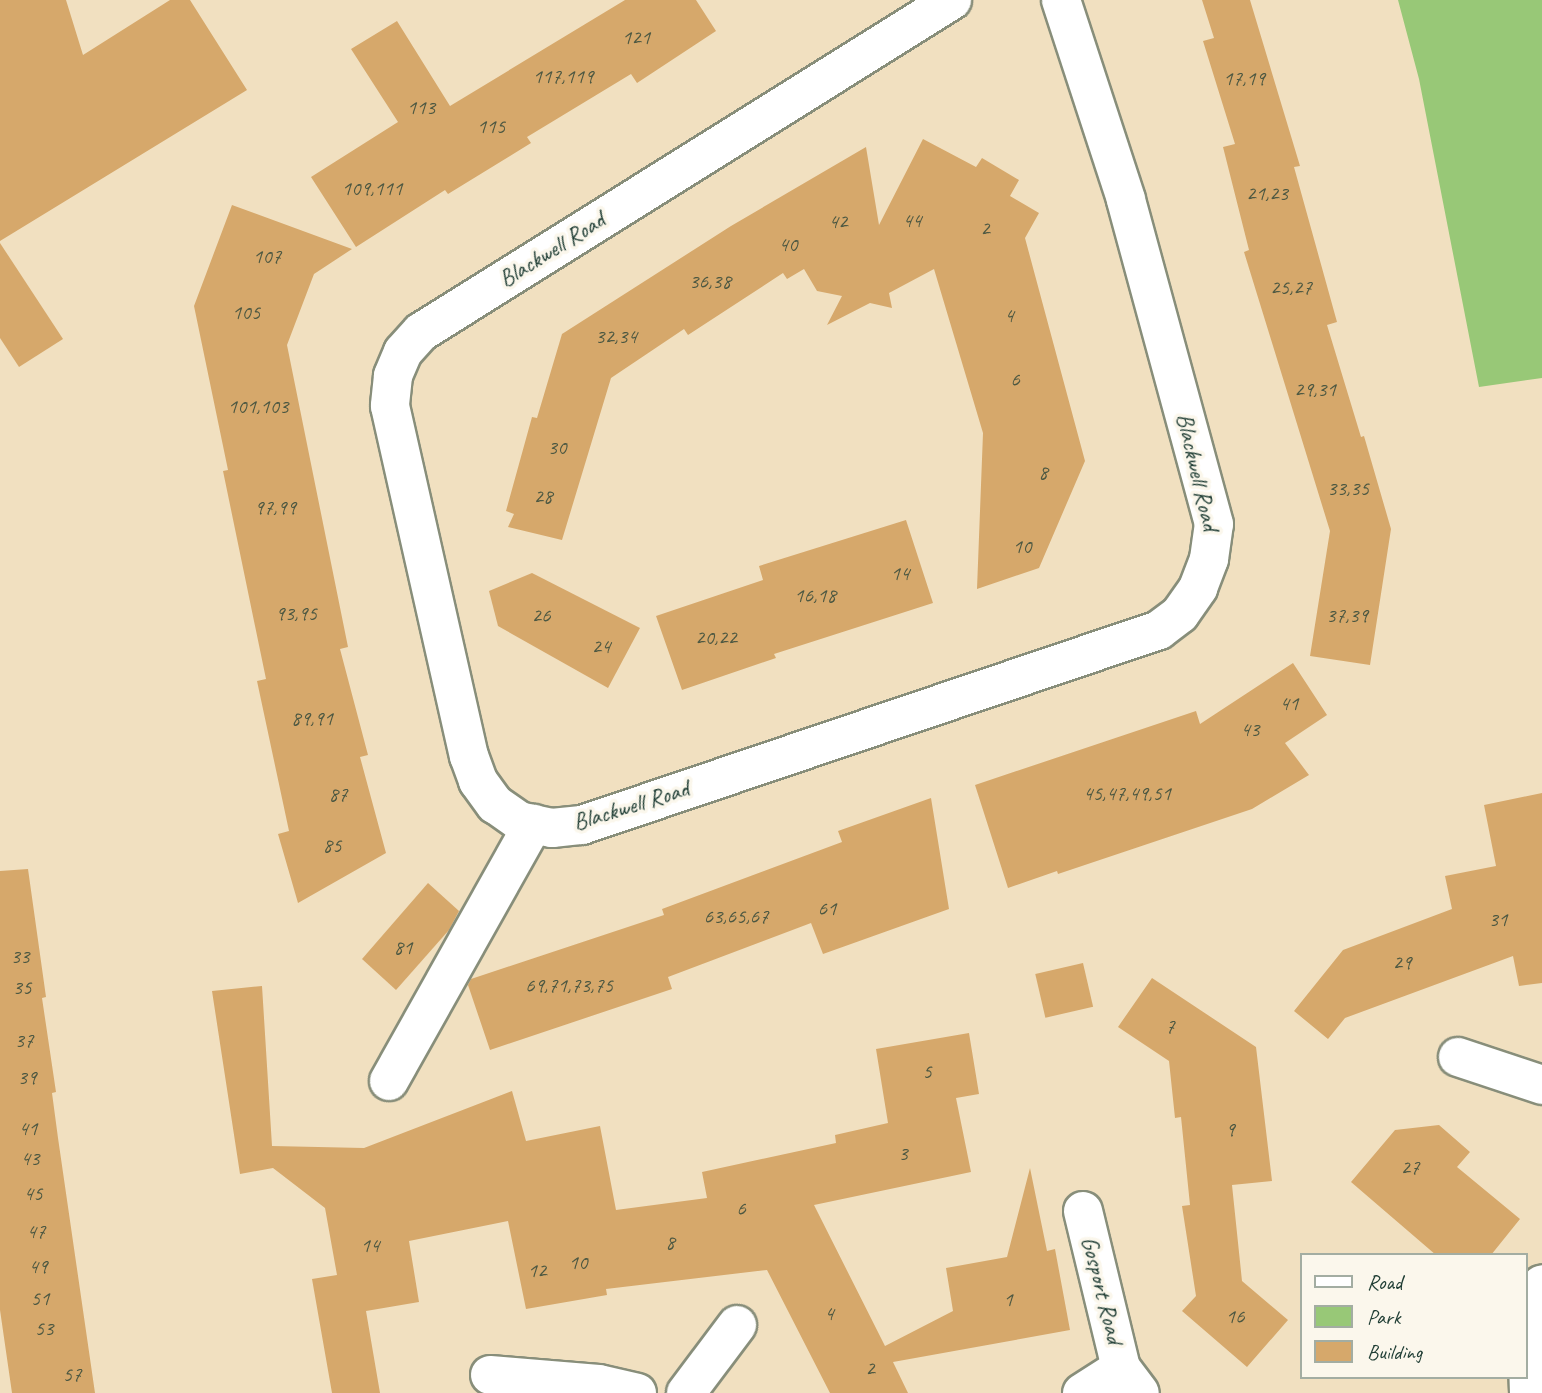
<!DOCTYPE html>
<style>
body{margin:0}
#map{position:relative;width:1542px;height:1393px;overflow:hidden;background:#f1e0c0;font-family:Caveat,sans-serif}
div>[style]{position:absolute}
.green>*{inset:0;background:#98c877}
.building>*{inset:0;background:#d6a86b;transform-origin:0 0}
.roads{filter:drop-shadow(2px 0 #888e7a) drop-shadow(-2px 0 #888e7a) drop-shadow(0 2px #888e7a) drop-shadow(0 -2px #888e7a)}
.minor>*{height:38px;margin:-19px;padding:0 19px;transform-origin:19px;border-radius:19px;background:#fff}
span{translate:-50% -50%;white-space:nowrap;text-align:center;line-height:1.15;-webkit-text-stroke:7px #fbf7ec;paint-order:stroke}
.number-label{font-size:21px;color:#4d5842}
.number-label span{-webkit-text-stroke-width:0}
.street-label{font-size:24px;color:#1f3d34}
.legend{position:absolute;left:1300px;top:1253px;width:228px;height:126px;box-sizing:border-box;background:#fbf7ec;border:2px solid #a3ada2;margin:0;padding:9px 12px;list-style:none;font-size:21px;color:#1f3d34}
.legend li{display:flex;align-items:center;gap:14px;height:35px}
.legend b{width:35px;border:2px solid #a3ada2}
</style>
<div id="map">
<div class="green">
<div style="clip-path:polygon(1398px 0,1542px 0,1542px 378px,1479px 387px,1419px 79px)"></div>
</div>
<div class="building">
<div style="clip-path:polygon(0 0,66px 0,83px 55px,170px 0,190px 0,247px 90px,0 241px)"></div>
<div style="clip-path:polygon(625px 0,696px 0,716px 31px,637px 83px,631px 74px,527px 137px,531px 143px,448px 194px,445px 190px,356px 247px,311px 177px,398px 122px,351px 49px,397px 21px,450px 106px)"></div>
<div style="clip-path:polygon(1202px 0,1250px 0,1300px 166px,1294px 167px,1337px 322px,1327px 325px,1361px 437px,1364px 436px,1391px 529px,1370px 665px,1310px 656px,1330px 531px,1244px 252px,1249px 250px,1223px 147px,1235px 144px,1203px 41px,1214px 38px)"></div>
<div style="clip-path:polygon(923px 139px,976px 167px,982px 158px,1019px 180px,1010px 196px,1039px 213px,1025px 238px,1085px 461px,1039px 568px,977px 589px,983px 433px,934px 269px,889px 293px,892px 308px,870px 303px,827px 325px,842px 296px,817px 291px,804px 269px,787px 279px,783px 273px,688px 335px,684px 329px,611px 378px,562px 540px,508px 527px,514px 514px,506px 511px,532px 417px,537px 418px,562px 334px,731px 226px,866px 147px,879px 225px)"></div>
<div style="clip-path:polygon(232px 205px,352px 249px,314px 274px,287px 345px,348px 647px,340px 649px,368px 755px,360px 757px,386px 853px,298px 903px,278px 834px,289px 831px,257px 681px,266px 679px,223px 471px,228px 470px,194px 306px)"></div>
<div style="clip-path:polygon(0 243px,63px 339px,19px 367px,0 338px)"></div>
<div style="clip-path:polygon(906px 520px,933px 603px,774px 654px,776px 658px,682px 690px,656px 616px,763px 580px,759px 566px)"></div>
<div style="clip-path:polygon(532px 573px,640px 628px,608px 688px,498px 626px,489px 591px)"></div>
<div style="clip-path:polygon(1293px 663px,1327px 715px,1285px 743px,1309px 775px,1252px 809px,1058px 874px,1057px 871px,1008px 888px,975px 785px,1196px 711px,1200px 724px)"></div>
<div style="clip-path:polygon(1542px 793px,1542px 983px,1519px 986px,1513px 956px,1345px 1018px,1328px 1039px,1294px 1011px,1343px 950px,1452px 909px,1445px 876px,1496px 866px,1484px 805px)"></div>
<div style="clip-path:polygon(931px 798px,949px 909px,823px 954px,811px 923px,668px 977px,672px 989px,490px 1050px,468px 985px,471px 979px,664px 915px,662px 909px,842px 842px,838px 831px)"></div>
<div style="clip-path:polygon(28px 869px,46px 997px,42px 998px,56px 1092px,52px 1093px,58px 1138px,95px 1393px,12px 1393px,0 1310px,0 871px)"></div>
<div style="clip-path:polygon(428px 883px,459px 911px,449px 930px,396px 990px,362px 959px)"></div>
<div style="left:1083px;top:963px;width:45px;height:49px;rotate:77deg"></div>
<div style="clip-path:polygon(1152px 978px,1256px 1047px,1272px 1181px,1232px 1185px,1242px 1281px,1288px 1320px,1247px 1367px,1182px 1311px,1196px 1296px,1182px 1206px,1190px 1205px,1181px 1117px,1175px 1118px,1169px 1061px,1118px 1027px)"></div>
<div style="clip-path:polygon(262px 986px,272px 1146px,364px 1148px,512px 1091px,526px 1141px,600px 1126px,616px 1210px,707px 1198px,702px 1172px,836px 1143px,835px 1135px,888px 1123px,876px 1049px,969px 1033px,979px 1094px,956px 1098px,971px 1172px,814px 1205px,885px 1346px,953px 1311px,946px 1268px,1007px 1257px,1030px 1168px,1047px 1251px,1055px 1249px,1070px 1330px,893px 1362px,908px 1393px,830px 1393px,767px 1270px,606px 1289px,607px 1295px,526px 1309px,508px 1221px,409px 1241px,419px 1302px,366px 1311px,380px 1393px,332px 1393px,312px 1279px,337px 1275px,325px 1208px,273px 1168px,240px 1174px,212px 991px)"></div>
<div style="clip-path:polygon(1439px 1125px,1470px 1152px,1457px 1167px,1520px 1219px,1491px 1255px,1436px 1255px,1351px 1182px,1395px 1130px)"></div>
</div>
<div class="roads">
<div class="minor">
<div style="left:952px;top:0;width:626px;rotate:147.98deg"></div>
<div style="left:421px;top:332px;width:27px;rotate:132deg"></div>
<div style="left:403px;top:352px;width:26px;rotate:113deg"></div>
<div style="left:393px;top:376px;width:30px;rotate:96deg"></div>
<div style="left:390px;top:406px;width:359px;rotate:77.3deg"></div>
<div style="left:469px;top:756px;width:27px;rotate:70deg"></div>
<div style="left:478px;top:781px;width:29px;rotate:54deg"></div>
<div style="left:495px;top:804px;width:29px;rotate:35deg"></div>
<div style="left:519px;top:821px;width:34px;rotate:12deg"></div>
<div style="left:552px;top:828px;width:30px;rotate:-6deg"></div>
<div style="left:582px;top:825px;width:609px;rotate:-18.67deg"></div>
<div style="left:1159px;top:630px;width:26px;rotate:-37deg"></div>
<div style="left:1180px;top:614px;width:32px;rotate:-55deg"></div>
<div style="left:1198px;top:588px;width:31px;rotate:-69deg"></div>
<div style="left:1209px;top:559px;width:35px;rotate:-82deg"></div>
<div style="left:1214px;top:524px;width:337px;rotate:-105.2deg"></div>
<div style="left:1126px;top:199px;width:209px;rotate:-108.1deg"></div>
<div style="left:1458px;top:1057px;width:89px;rotate:18.4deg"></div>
<div style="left:389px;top:1081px;width:295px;rotate:-60.7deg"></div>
<div style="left:1083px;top:1211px;width:162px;rotate:76.4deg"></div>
<div style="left:1121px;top:1368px;width:31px;rotate:53deg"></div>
<div style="left:490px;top:1375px;width:109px;rotate:4.7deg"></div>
<div style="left:599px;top:1384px;width:39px;rotate:13deg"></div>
<div style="left:686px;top:1393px;width:85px;rotate:-53.1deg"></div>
<div style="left:1082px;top:1393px;width:46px;rotate:-32.7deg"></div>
<div style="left:1529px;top:1393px;width:63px;rotate:-91.8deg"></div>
<div style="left:1527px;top:1330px;width:48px;rotate:-71.9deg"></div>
</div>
</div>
<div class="number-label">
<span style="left:636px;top:37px">121</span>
<span style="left:563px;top:76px">117,119</span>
<span style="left:1244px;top:78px">17,19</span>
<span style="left:421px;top:107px">113</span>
<span style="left:491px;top:126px">115</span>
<span style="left:372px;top:188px">109,111</span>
<span style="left:1267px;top:193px">21,23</span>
<span style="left:912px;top:220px">44</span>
<span style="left:838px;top:221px">42</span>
<span style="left:985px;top:228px">2</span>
<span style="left:788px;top:244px">40</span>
<span style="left:267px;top:256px">107</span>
<span style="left:710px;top:281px">36,38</span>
<span style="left:1291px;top:287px">25,27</span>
<span style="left:246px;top:312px">105</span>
<span style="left:1009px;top:315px">4</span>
<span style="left:616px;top:336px">32,34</span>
<span style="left:1015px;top:379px">6</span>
<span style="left:1315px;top:389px">29,31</span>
<span style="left:258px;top:406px">101,103</span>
<span style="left:557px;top:447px">30</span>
<span style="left:1043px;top:472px">8</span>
<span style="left:1348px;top:488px">33,35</span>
<span style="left:543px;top:496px">28</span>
<span style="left:275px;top:507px">97,99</span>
<span style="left:1022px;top:546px">10</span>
<span style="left:900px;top:573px">14</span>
<span style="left:815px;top:595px">16,18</span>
<span style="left:296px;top:613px">93,95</span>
<span style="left:541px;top:615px">26</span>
<span style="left:1347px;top:615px">37,39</span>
<span style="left:716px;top:637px">20,22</span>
<span style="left:601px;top:646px">24</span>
<span style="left:1289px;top:703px">41</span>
<span style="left:312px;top:718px">89,91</span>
<span style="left:1250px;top:729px">43</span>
<span style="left:1127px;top:793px">45,47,49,51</span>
<span style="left:338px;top:794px">87</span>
<span style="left:332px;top:845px">85</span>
<span style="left:827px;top:908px">61</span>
<span style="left:736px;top:916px">63,65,67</span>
<span style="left:1498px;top:919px">31</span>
<span style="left:403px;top:947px">81</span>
<span style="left:20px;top:956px">33</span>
<span style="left:1402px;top:962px">29</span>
<span style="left:569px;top:985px">69,71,73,75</span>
<span style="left:22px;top:987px">35</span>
<span style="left:1170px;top:1026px">7</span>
<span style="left:24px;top:1040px">37</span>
<span style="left:927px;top:1071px">5</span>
<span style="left:27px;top:1077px">39</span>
<span style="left:28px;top:1128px">41</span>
<span style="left:1230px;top:1129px">9</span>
<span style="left:903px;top:1153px">3</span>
<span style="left:30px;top:1158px">43</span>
<span style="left:1410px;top:1167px">27</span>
<span style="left:33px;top:1193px">45</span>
<span style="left:741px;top:1208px">6</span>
<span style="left:36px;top:1231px">47</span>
<span style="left:670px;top:1242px">8</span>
<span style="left:370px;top:1245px">14</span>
<span style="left:578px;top:1262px">10</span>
<span style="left:38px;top:1266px">49</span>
<span style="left:537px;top:1270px">12</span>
<span style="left:40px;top:1298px">51</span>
<span style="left:1008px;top:1299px">1</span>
<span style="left:829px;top:1313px">4</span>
<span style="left:1235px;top:1316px">16</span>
<span style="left:44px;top:1328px">53</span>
<span style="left:870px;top:1368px">2</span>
<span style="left:72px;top:1374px">57</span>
</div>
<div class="street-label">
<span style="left:552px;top:250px;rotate:-32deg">Blackwell Road</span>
<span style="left:1197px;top:472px;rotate:77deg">Blackwell Road</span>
<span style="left:631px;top:806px;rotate:-17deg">Blackwell Road</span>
<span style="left:1102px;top:1290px;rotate:76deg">Gosport Road</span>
</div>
<ul class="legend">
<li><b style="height:9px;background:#fff"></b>Road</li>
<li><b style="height:19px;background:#98c877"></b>Park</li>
<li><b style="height:19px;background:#d6a86b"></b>Building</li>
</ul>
</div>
